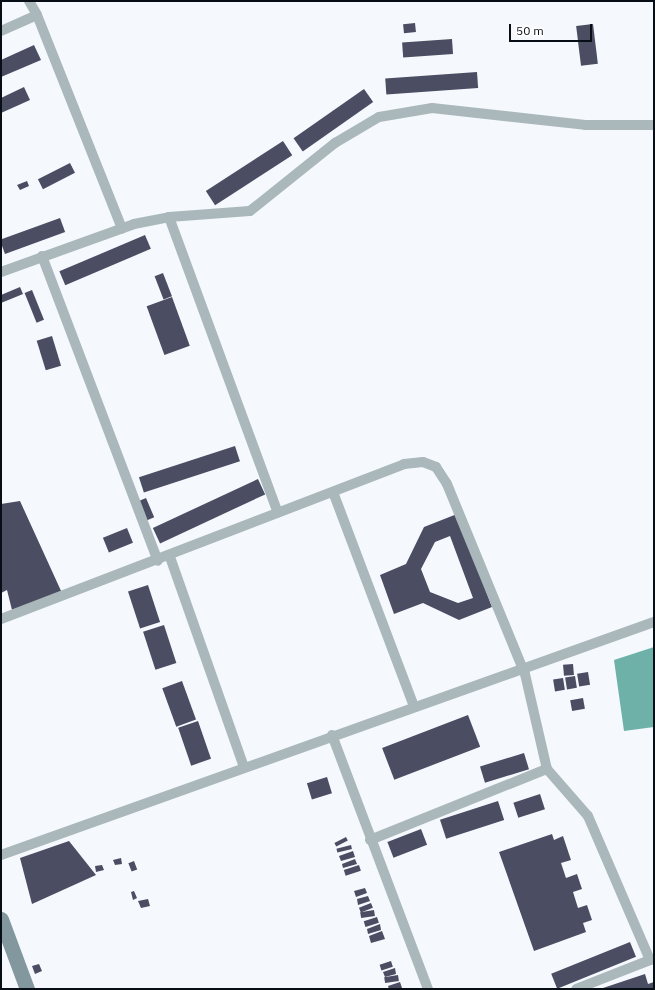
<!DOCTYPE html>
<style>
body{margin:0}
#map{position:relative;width:655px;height:990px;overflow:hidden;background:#f5f9fd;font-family:"IBM Plex Sans",sans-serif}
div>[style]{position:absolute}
.water>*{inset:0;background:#6db1a9}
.building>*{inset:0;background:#4b4d63;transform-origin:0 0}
.street>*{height:10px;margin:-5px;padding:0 5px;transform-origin:5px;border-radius:5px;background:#aab8bc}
.secondary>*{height:15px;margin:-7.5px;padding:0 7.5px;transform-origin:7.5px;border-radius:7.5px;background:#83989e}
span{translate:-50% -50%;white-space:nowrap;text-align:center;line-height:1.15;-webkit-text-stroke:4px #fff;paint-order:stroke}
.frame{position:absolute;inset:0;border:2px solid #070e15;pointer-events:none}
.scale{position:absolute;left:509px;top:24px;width:83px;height:18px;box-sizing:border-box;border:2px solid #070e15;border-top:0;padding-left:5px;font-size:12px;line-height:14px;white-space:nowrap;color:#070e15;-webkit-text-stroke:3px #fff;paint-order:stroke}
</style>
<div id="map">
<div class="water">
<div style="clip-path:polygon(654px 647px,654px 727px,624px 731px,614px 660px)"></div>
</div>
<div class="building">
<div style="left:415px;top:23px;width:9px;height:12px;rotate:84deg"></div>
<div style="left:593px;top:24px;width:40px;height:17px;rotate:83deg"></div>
<div style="left:452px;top:39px;width:15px;height:50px;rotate:86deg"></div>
<div style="clip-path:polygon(34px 45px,41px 60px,1px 77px,1px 60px)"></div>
<div style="left:477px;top:72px;width:16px;height:92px;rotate:86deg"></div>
<div style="clip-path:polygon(24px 87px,30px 100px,1px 113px,1px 98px)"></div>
<div style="left:364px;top:89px;width:16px;height:86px;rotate:55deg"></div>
<div style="left:283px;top:141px;width:17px;height:92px;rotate:57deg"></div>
<div style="left:70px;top:163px;width:11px;height:36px;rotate:63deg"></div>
<div style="clip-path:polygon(27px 181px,29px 186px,20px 190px,17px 185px)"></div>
<div style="left:60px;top:218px;width:15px;height:64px;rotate:70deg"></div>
<div style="left:145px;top:235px;width:15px;height:93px;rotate:67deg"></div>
<div style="left:163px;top:273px;width:25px;height:9px;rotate:69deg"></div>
<div style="clip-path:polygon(20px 287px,23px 294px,1px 303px,1px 295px)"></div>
<div style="left:32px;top:290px;width:32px;height:8px;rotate:68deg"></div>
<div style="left:172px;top:297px;width:52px;height:27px;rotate:70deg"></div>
<div style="left:52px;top:336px;width:31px;height:16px;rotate:73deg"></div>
<div style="left:235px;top:446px;width:16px;height:101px;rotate:72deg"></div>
<div style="left:258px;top:479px;width:17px;height:116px;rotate:65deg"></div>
<div style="left:146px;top:498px;width:21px;height:9px;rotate:67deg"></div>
<div style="clip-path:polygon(20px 501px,62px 593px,12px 610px,7px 590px,1px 593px,1px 504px)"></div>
<div style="clip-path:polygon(evenodd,457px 514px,492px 607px,459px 620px,423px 603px,394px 614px,380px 575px,406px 564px,424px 527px,457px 514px,450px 536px,473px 598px,458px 603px,430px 592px,421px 569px,435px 542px,450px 536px)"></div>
<div style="left:127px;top:528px;width:16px;height:26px;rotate:68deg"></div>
<div style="left:148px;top:585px;width:39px;height:21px;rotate:72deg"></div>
<div style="left:164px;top:625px;width:40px;height:22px;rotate:72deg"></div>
<div style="left:573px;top:664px;width:11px;height:10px;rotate:85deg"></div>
<div style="left:588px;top:672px;width:13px;height:11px;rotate:81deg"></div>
<div style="left:575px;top:676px;width:12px;height:10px;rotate:81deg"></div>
<div style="left:563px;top:678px;width:12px;height:10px;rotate:81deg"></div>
<div style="left:182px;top:681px;width:41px;height:21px;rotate:70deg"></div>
<div style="left:583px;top:698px;width:11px;height:13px;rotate:80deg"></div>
<div style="left:468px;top:715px;width:34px;height:92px;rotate:69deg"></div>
<div style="left:198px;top:721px;width:40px;height:21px;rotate:71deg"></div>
<div style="left:524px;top:753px;width:17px;height:46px;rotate:73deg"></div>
<div style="left:327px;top:777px;width:17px;height:21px;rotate:73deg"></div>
<div style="left:540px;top:794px;width:16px;height:28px;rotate:72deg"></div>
<div style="left:498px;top:801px;width:20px;height:61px;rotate:72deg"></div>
<div style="left:421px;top:829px;width:17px;height:36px;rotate:69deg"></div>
<div style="clip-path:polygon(552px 834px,554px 840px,563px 836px,571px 860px,561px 863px,566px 878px,577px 874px,582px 889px,573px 892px,578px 908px,587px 905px,592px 920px,583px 923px,586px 932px,534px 951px,499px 852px)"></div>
<div style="left:346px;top:837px;width:4px;height:13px;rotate:63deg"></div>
<div style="clip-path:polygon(69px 841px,96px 875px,32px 904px,20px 858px)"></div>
<div style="left:351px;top:845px;width:4px;height:15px;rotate:76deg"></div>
<div style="clip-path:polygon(353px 851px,355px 857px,341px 861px,339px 856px)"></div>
<div style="clip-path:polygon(121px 858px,122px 864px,115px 865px,113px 860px)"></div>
<div style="clip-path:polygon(355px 859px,357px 864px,343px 868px,342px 864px)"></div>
<div style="left:134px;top:861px;width:9px;height:6px;rotate:69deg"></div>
<div style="clip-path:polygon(102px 865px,104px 870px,96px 872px,95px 866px)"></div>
<div style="left:359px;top:865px;width:6px;height:16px;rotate:72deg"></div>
<div style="clip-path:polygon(365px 888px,367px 893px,356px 897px,354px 891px)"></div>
<div style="clip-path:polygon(134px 891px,137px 898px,133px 900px,131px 892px)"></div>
<div style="clip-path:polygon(368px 896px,370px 901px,358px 905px,357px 899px)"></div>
<div style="clip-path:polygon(148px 899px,150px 906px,141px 908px,138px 901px)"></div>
<div style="left:371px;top:903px;width:5px;height:13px;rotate:68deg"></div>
<div style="left:374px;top:910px;width:6px;height:14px;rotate:81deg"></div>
<div style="left:377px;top:917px;width:6px;height:14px;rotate:72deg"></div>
<div style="clip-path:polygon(380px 924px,381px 930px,368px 934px,367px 929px)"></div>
<div style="clip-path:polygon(382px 931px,385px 939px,371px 943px,369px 936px)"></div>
<div style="left:630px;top:942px;width:16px;height:85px;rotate:68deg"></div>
<div style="left:391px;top:961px;width:6px;height:12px;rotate:72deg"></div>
<div style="clip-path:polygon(39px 964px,42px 971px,35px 974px,32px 966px)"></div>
<div style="clip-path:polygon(395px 968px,396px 974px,385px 977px,383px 972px)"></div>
<div style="clip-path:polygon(645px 974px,648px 984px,654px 982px,654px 989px,600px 989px)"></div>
<div style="left:398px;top:975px;width:6px;height:14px;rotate:81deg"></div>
<div style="clip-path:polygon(400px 982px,402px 988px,389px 989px,388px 986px)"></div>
</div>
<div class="street">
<div style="left:29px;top:1px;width:16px;rotate:60deg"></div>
<div style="left:1px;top:31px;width:39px;rotate:-24deg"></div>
<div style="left:37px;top:15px;width:230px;rotate:68.3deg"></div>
<div style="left:169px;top:217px;width:315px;rotate:69.8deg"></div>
<div style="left:42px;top:256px;width:326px;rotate:69.2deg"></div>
<div style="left:1px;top:272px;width:141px;rotate:-19.8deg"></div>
<div style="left:134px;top:224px;width:36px;rotate:-11deg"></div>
<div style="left:169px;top:217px;width:81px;rotate:-4.2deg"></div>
<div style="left:250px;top:211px;width:109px;rotate:-38.7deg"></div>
<div style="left:335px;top:143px;width:51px;rotate:-30.6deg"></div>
<div style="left:379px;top:117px;width:54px;rotate:-9.6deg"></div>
<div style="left:432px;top:108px;width:154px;rotate:6.3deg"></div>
<div style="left:585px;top:125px;width:69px"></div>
<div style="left:333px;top:492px;width:229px;rotate:69.3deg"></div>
<div style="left:170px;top:557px;width:223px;rotate:70.6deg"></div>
<div style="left:1px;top:619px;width:432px;rotate:-21deg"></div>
<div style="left:404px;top:464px;width:19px;rotate:-6deg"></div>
<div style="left:423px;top:462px;width:14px;rotate:21deg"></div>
<div style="left:436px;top:467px;width:20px;rotate:57deg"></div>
<div style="left:447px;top:484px;width:205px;rotate:67.7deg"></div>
<div style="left:525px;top:674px;width:98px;rotate:77deg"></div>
<div style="left:547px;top:769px;width:62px;rotate:48.9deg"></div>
<div style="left:588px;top:816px;width:157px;rotate:66.7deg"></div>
<div style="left:650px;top:960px;width:79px;rotate:158.6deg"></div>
<div style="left:332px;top:735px;width:272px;rotate:69.3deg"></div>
<div style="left:370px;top:840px;width:191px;rotate:-21.9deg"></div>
<div style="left:1px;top:855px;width:693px;rotate:-19.64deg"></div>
</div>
<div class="secondary">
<div style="left:1px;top:919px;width:75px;rotate:69.6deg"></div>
</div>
<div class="frame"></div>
<div class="scale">50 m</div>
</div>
